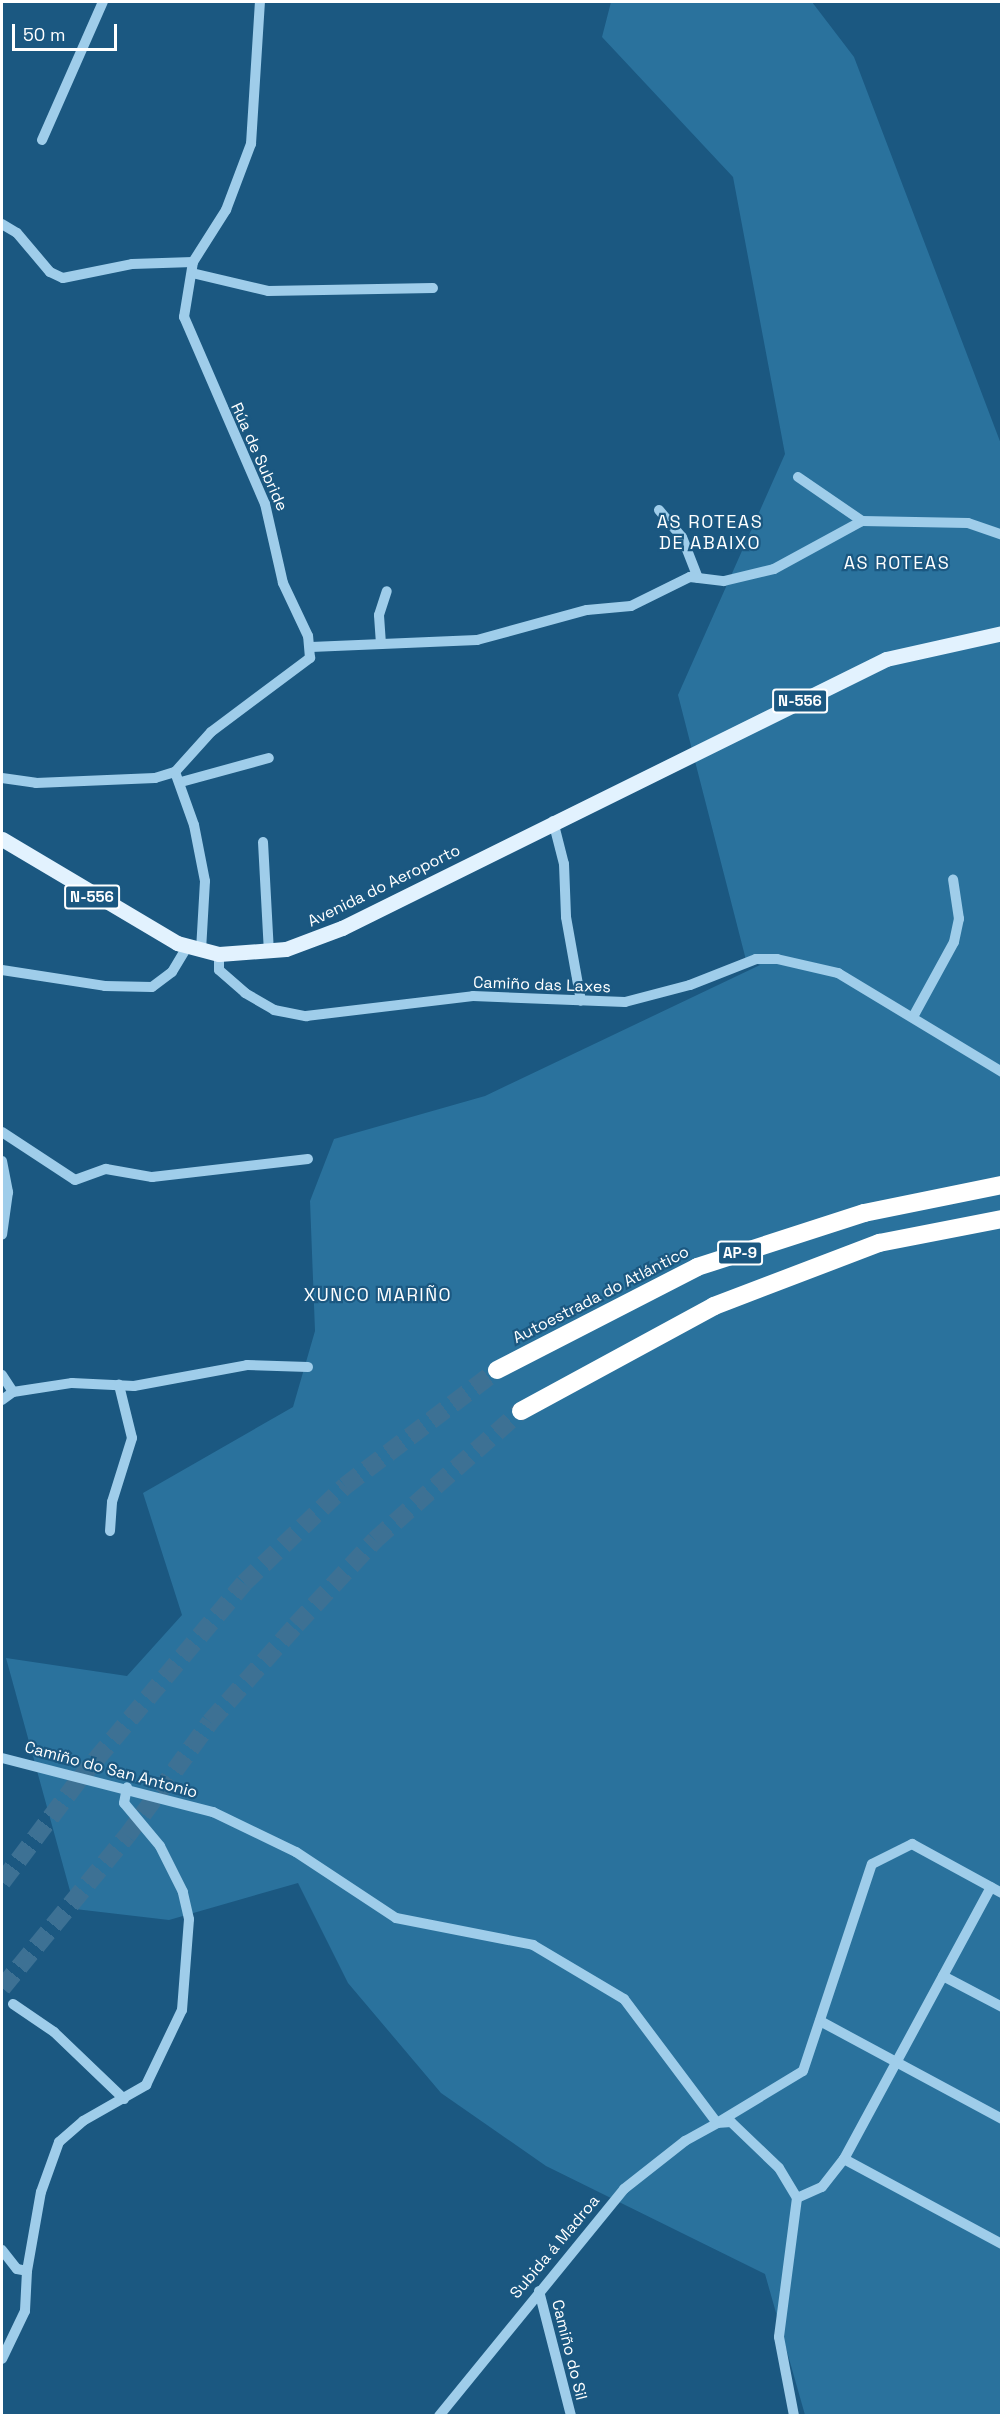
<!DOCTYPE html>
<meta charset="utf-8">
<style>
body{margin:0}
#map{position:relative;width:1003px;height:2417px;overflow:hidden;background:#1b5881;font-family:"Space Grotesk",sans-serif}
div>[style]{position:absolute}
.green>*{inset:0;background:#2a729d}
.highway-tunnel>*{height:18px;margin-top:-9px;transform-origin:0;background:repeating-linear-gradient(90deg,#3d7194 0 18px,transparent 0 27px)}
.minor>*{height:10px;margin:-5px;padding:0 5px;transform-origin:5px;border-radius:5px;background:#9fcdea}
.major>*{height:15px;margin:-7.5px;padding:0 7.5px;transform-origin:7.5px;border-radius:7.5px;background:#e2f2fe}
.highway>*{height:18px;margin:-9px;padding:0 9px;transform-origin:9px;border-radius:9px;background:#fff}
span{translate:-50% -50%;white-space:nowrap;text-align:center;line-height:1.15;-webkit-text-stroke:4.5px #1b5881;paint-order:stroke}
.shield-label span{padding:2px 4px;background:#1b5881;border:2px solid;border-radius:4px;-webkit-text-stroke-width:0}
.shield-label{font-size:15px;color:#fff;font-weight:700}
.street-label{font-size:16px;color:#fff}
.neighbourhood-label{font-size:18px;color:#fff;letter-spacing:1.5px}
.frame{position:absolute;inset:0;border:3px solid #fff;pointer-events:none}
.scale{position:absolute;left:12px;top:24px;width:105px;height:27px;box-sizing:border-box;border:3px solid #fff;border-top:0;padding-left:8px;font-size:18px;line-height:21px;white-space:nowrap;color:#fff;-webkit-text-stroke:4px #1b5881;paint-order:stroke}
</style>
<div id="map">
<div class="green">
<div style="clip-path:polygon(611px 2px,812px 2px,854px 57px,1001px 444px,1001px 2415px,805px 2415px,765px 2274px,546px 2166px,441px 2093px,348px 1983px,298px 1883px,169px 1920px,75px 1909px,6px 1658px,127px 1676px,182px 1615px,143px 1493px,293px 1407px,315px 1331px,310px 1201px,334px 1139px,485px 1096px,760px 965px,746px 960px,678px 695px,785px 454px,733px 177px,602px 37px)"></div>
</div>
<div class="highway-tunnel">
<div style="left:2px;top:1882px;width:126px;rotate:-53deg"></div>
<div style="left:78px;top:1781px;width:258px;rotate:-50deg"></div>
<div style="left:244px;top:1583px;width:140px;rotate:-43.8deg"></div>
<div style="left:345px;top:1486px;width:191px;rotate:-37.3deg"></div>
<div style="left:2px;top:1988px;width:197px;rotate:-50.6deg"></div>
<div style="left:127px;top:1836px;width:141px;rotate:-53.9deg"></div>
<div style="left:210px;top:1722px;width:130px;rotate:-48.4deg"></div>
<div style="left:296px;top:1625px;width:116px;rotate:-47.1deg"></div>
<div style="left:375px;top:1540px;width:195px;rotate:-41.5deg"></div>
</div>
<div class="minor">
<div style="left:42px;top:140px;width:151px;rotate:-66.2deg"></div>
<div style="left:2px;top:224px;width:17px;rotate:31deg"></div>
<div style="left:17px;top:233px;width:51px;rotate:49.8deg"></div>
<div style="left:50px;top:272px;width:14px;rotate:25deg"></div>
<div style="left:63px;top:278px;width:70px;rotate:-11.5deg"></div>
<div style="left:132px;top:264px;width:61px;rotate:-1.9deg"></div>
<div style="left:192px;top:273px;width:78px;rotate:13.3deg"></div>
<div style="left:268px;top:291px;width:165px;rotate:-1deg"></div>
<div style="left:798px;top:477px;width:78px;rotate:34.5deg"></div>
<div style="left:659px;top:510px;width:35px;rotate:50deg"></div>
<div style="left:682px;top:537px;width:44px;rotate:68.7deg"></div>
<div style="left:381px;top:644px;width:29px;rotate:-94deg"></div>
<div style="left:379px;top:615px;width:25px;rotate:-72deg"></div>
<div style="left:311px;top:647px;width:166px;rotate:-2.4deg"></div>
<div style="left:477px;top:640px;width:114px;rotate:-15.3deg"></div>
<div style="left:587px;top:610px;width:44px;rotate:-5.2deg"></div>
<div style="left:631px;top:606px;width:66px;rotate:-26.2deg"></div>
<div style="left:690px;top:577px;width:34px;rotate:7deg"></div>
<div style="left:724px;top:581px;width:51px;rotate:-13.5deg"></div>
<div style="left:774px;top:569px;width:100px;rotate:-28.6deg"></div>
<div style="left:862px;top:521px;width:106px;rotate:1.1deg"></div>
<div style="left:968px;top:523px;width:36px;rotate:19deg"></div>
<div style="left:175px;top:772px;width:56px;rotate:70.3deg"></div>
<div style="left:194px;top:825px;width:57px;rotate:78.9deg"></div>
<div style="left:205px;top:881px;width:69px;rotate:93.3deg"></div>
<div style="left:2px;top:778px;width:34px;rotate:8deg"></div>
<div style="left:36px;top:783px;width:119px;rotate:-2.4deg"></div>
<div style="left:155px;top:778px;width:21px;rotate:-17deg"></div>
<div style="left:175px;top:772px;width:54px;rotate:-48deg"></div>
<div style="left:211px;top:732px;width:124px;rotate:-36.8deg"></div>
<div style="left:310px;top:658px;width:22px;rotate:-95deg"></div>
<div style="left:308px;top:636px;width:59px;rotate:-115.3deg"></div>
<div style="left:283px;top:583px;width:81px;rotate:-102.8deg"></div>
<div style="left:265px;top:504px;width:204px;rotate:-113.4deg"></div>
<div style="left:184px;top:317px;width:56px;rotate:-80.7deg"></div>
<div style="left:193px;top:262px;width:62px;rotate:-57.6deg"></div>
<div style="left:226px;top:210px;width:71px;rotate:-69.3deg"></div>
<div style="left:251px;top:144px;width:142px;rotate:-86.4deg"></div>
<div style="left:181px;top:782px;width:91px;rotate:-15.3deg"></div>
<div style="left:553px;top:821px;width:44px;rotate:75.7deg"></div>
<div style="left:564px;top:864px;width:53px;rotate:87.8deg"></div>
<div style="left:566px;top:917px;width:85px;rotate:79.9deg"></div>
<div style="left:263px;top:842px;width:110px;rotate:86.9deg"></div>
<div style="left:219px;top:954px;width:16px;rotate:90deg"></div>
<div style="left:219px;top:970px;width:35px;rotate:41deg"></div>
<div style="left:245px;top:993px;width:34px;rotate:30deg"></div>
<div style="left:274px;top:1010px;width:33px;rotate:11deg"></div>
<div style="left:306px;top:1016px;width:168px;rotate:-6.8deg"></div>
<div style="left:473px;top:996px;width:152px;rotate:2.3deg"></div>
<div style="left:625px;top:1002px;width:67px;rotate:-14.7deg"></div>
<div style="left:690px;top:985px;width:71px;rotate:-21.5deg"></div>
<div style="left:756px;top:959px;width:21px"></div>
<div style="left:777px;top:959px;width:63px;rotate:12.9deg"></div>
<div style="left:838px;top:973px;width:192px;rotate:31.1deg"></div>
<div style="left:2px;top:970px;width:104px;rotate:8.8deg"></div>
<div style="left:105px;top:986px;width:47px;rotate:1.2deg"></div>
<div style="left:152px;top:987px;width:25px;rotate:-37deg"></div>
<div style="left:172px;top:972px;width:29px;rotate:-59deg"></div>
<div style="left:913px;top:1017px;width:85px;rotate:-61.3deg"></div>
<div style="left:954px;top:942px;width:24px;rotate:-78deg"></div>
<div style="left:959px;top:919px;width:40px;rotate:-98.5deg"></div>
<div style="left:2px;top:1132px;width:87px;rotate:33.3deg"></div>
<div style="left:75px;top:1180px;width:33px;rotate:-20deg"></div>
<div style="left:106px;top:1169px;width:47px;rotate:9.9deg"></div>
<div style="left:152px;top:1177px;width:157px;rotate:-6.6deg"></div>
<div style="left:2px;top:1161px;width:32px;rotate:79deg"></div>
<div style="left:8px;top:1192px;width:43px;rotate:97.9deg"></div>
<div style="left:2px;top:1375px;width:20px;rotate:57deg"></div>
<div style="left:2px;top:1400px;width:14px;rotate:-36deg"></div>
<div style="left:13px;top:1392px;width:60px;rotate:-8.7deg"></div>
<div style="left:72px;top:1383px;width:62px;rotate:2.8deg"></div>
<div style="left:134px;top:1386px;width:115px;rotate:-10.5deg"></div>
<div style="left:247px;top:1365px;width:61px;rotate:1.9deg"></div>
<div style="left:110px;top:1531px;width:29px;rotate:-86deg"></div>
<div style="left:112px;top:1502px;width:67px;rotate:-72.6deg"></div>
<div style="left:132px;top:1438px;width:55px;rotate:-103.8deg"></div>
<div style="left:2px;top:1758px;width:218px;rotate:14.4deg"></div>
<div style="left:213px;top:1812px;width:92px;rotate:25.7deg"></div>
<div style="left:296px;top:1852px;width:120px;rotate:33.4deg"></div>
<div style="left:396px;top:1918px;width:140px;rotate:11.1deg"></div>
<div style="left:533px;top:1945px;width:106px;rotate:30.7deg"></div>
<div style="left:624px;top:1999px;width:155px;rotate:53.1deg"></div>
<div style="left:717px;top:2123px;width:100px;rotate:-31.2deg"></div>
<div style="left:803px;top:2071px;width:218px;rotate:-71.6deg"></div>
<div style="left:872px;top:1864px;width:45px;rotate:-26.6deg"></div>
<div style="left:912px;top:1844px;width:102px;rotate:28.6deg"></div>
<div style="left:943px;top:1976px;width:67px;rotate:27.7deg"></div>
<div style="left:13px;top:2004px;width:50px;rotate:34.3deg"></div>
<div style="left:54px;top:2032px;width:97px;rotate:43.7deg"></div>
<div style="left:820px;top:2021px;width:207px;rotate:28.3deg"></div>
<div style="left:844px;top:2159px;width:179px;rotate:28.3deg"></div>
<div style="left:797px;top:2198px;width:27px;rotate:-24deg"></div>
<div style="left:822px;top:2187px;width:36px;rotate:-52deg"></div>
<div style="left:844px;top:2159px;width:309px;rotate:-61.6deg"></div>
<div style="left:2px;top:2250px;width:24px;rotate:52deg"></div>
<div style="left:17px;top:2269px;width:10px;rotate:11deg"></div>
<div style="left:27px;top:2271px;width:40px;rotate:92.9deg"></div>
<div style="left:25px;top:2311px;width:53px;rotate:115.6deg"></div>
<div style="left:27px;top:2271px;width:80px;rotate:-80deg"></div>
<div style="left:41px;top:2192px;width:53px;rotate:-70.2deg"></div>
<div style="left:59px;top:2142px;width:32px;rotate:-41deg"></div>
<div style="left:83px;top:2121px;width:73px;rotate:-29.7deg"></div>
<div style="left:146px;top:2085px;width:83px;rotate:-64.4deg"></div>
<div style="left:182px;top:2010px;width:91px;rotate:-85.6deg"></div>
<div style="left:189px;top:1919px;width:28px;rotate:-103deg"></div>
<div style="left:183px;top:1892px;width:51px;rotate:-116.6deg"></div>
<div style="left:160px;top:1846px;width:56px;rotate:-129.9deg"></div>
<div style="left:124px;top:1803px;width:16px;rotate:-79deg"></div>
<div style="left:539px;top:2291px;width:129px;rotate:75.6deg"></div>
<div style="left:439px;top:2416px;width:293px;rotate:-50.8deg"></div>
<div style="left:624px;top:2189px;width:78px;rotate:-38.2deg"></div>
<div style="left:685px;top:2141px;width:37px;rotate:-29deg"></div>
<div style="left:717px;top:2123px;width:14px;rotate:-4deg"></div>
<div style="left:731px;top:2122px;width:66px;rotate:43.8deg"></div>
<div style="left:779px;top:2168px;width:35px;rotate:59deg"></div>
<div style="left:797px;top:2198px;width:140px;rotate:97.4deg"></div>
<div style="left:779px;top:2337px;width:80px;rotate:79.2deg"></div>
</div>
<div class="major">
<div style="left:2px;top:839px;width:204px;rotate:30.7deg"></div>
<div style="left:177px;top:943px;width:43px;rotate:14.7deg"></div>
<div style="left:219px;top:954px;width:67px;rotate:-4.3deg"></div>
<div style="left:286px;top:949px;width:60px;rotate:-20.6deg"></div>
<div style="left:342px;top:928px;width:607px;rotate:-26.31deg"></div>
<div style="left:886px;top:659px;width:119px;rotate:-12.6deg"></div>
</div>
<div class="highway">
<div style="left:497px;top:1370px;width:225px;rotate:-27.2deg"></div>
<div style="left:697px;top:1267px;width:176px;rotate:-17.9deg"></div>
<div style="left:864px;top:1213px;width:141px;rotate:-11.5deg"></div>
<div style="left:521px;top:1411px;width:220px;rotate:-28.5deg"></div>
<div style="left:714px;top:1306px;width:177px;rotate:-20.9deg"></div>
<div style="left:879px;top:1243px;width:125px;rotate:-11deg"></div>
</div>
<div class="shield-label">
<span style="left:800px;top:701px">N-556</span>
<span style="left:92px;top:897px">N-556</span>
<span style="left:740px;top:1253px">AP-9</span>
</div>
<div class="street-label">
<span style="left:259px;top:457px;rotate:66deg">Rúa de Subride</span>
<span style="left:384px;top:886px;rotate:-26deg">Avenida do Aeroporto</span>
<span style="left:542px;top:985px;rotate:2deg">Camiño das Laxes</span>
<span style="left:601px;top:1295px;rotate:-27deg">Autoestrada do Atlántico</span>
<span style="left:111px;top:1770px;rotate:15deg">Camiño do San Antonio</span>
<span style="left:555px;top:2247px;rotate:-50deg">Subida á Madroa</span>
<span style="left:569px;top:2350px;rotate:76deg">Camiño do Sil</span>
</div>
<div class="neighbourhood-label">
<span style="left:710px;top:533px">AS ROTEAS<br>DE ABAIXO</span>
<span style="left:897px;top:563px">AS ROTEAS</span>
<span style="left:378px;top:1295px">XUNCO MARIÑO</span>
</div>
<div class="frame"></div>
<div class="scale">50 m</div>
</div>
